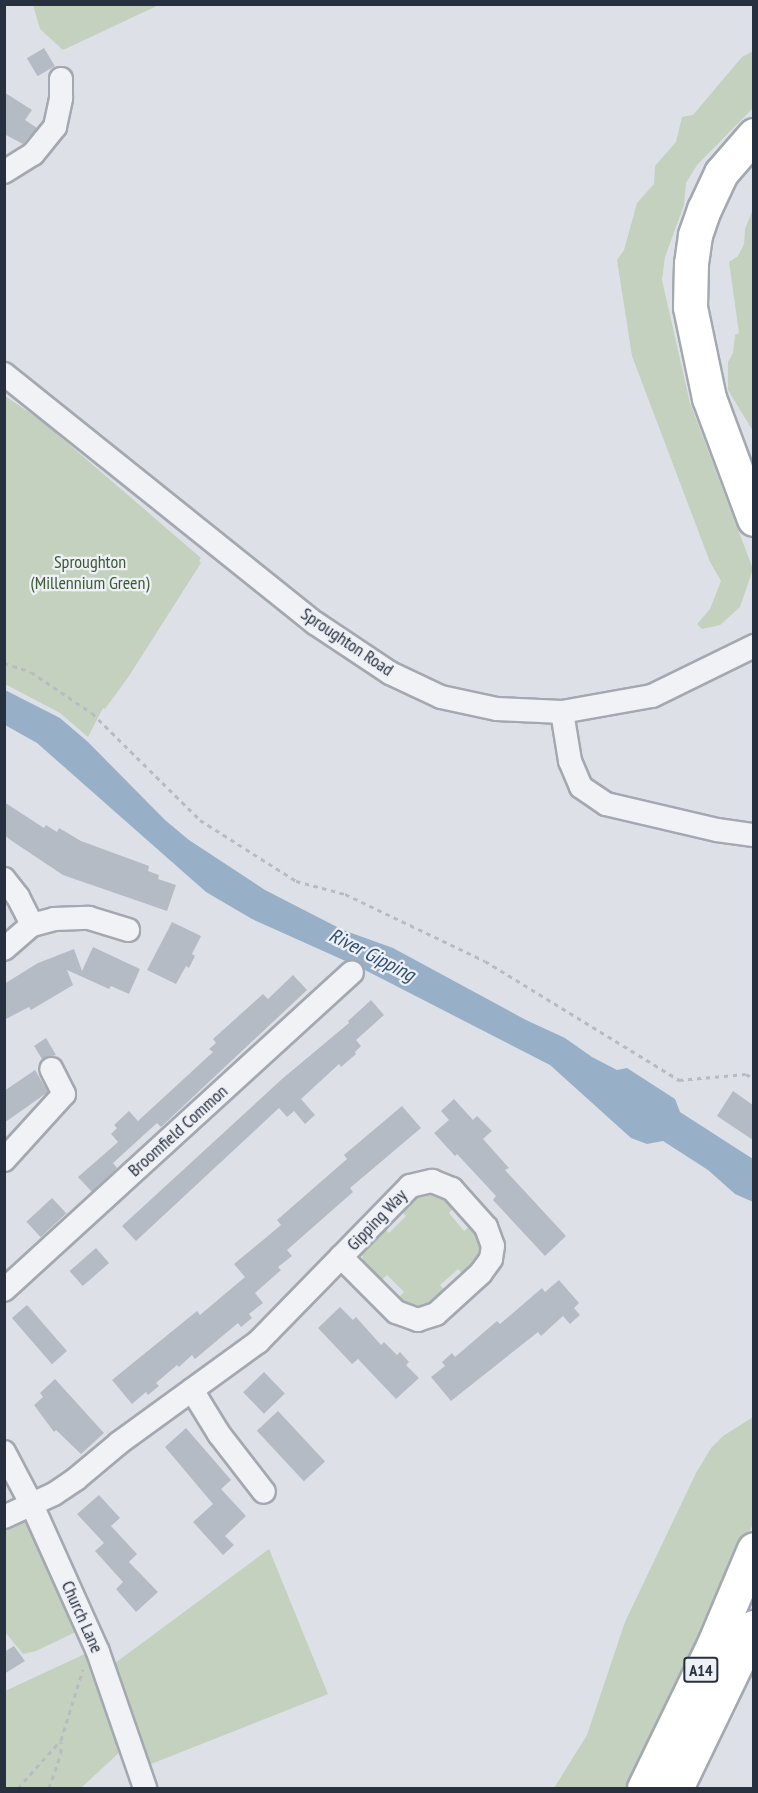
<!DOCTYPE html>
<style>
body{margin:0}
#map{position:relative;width:758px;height:1793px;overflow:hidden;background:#dde1e7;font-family:"PT Sans Narrow",sans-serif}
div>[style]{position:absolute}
.green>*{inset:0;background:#c3d1be}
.water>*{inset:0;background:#98b0c7}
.building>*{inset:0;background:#b5bbc4;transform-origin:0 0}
.path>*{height:3px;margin-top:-1.5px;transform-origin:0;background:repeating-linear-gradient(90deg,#b8bcc2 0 4.5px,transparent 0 9px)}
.roads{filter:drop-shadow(2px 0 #a3a8b1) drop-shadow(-2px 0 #a3a8b1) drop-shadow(0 2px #a3a8b1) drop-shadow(0 -2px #a3a8b1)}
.minor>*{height:22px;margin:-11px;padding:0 11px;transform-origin:11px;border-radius:11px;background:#f0f2f5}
.highway>*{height:33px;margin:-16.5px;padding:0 16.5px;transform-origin:16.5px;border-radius:16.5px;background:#fff}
span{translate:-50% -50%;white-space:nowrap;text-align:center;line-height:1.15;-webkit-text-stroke:4.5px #edf0f5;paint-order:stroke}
.shield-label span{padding:2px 4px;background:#edf0f5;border:2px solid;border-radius:4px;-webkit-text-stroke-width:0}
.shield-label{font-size:16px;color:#27303e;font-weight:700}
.park-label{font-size:18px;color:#3c5934}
.street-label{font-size:18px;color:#27303e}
.water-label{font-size:20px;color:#314f71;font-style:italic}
.frame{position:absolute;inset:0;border:6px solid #27303e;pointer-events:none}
</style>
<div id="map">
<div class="green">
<div style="clip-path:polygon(33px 5px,33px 4px,159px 5px,63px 50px,40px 29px)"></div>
<div style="clip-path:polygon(753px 51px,753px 108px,697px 165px,686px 183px,684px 205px,665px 257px,662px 280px,690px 403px,753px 569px,740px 607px,720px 625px,702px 629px,697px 624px,710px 609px,721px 581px,710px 562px,632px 356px,617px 260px,624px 250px,637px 203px,654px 184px,655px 166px,676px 142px,682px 117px,693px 115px,742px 57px)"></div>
<div style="clip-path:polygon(753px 209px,754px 431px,753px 431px,728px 390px,728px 362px,733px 353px,735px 335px,739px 333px,729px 262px,738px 256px,744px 244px,745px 229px)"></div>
<div style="clip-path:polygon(5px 396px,42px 421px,201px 558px,199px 561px,201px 563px,129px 676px,105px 709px,103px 708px,88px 737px,60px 713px,5px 684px)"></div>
<div style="clip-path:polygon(428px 1187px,458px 1204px,449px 1213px,464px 1231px,474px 1223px,486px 1247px,467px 1278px,458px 1269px,440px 1285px,449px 1295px,423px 1314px,395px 1301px,404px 1292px,387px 1275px,378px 1284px,363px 1264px,362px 1250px,380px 1224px,389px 1233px,406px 1216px,398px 1207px)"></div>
<div style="clip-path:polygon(753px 1417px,753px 1524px,633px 1788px,554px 1788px,587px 1735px,625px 1622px,696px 1473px,711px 1448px,723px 1436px)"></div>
<div style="clip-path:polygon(21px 1522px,29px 1523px,82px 1629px,36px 1651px,23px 1654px,5px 1632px,4px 1530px)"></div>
<div style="clip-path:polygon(269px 1549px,328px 1694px,146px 1766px,111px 1666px)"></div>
<div style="clip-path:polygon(87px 1653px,122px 1750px,81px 1788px,5px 1788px,5px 1691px)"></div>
</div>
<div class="water">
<div style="clip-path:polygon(5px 690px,60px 718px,88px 742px,165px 820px,189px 840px,265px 890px,343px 930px,393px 948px,526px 1020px,565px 1038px,592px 1057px,617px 1070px,627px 1068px,675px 1099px,680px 1112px,753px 1159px,753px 1202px,735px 1194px,708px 1170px,663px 1141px,647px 1144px,631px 1138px,550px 1065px,361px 968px,252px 919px,206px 892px,37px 743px,5px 725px)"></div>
</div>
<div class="building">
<div style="left:44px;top:48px;width:21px;height:20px;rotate:59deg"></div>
<div style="clip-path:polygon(4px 92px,32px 110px,25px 120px,37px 128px,23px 144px,4px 134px)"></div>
<div style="clip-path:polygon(4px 802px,44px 828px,46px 825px,57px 832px,59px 828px,81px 841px,149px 866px,148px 871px,159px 875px,158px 879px,176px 885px,167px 911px,63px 875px,12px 841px,4px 835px)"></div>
<div style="clip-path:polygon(172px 922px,201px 936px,192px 954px,195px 956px,189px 968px,186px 966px,176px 984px,147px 970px)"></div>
<div style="clip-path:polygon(93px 947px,140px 969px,129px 994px,111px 986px,109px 989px,67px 970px,73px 985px,31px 1010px,29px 1007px,4px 1020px,4px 984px,38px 963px,74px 949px,82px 971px)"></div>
<div style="clip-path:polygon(293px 975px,307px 990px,161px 1127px,157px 1123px,113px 1163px,117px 1168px,92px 1192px,78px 1177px,118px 1142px,111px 1134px,117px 1128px,114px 1125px,129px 1111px,138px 1121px,213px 1052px,209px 1049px,216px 1043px,213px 1039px,263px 994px,268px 999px)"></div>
<div style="clip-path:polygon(371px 1000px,384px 1015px,356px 1040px,361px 1046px,355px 1052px,356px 1054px,341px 1067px,339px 1064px,301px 1099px,315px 1115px,305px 1124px,294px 1111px,287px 1117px,279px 1108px,136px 1241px,122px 1226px,282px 1079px,349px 1023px,348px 1021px)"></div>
<div style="clip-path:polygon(46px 1038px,56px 1055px,42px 1059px,34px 1046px)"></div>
<div style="clip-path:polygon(35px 1070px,48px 1092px,4px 1123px,4px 1091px)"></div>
<div style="clip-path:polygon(733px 1091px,753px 1105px,753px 1140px,717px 1116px)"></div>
<div style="clip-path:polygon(454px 1099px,473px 1120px,477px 1116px,492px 1131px,483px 1139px,509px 1168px,505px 1170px,566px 1236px,545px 1256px,493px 1200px,496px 1196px,457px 1154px,455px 1156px,434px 1133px,449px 1120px,441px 1111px)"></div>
<div style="clip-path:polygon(402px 1106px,421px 1128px,350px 1188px,353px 1192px,287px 1250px,292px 1256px,278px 1267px,281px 1270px,255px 1293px,263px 1303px,249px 1314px,252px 1318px,241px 1327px,238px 1323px,195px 1359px,192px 1355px,179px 1367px,177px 1365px,156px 1383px,159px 1386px,148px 1395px,146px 1392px,132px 1404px,112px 1380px,197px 1311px,200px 1315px,245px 1277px,234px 1264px,281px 1225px,277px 1220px,347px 1159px,344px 1155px)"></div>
<div style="left:52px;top:1198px;width:21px;height:35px;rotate:47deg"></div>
<div style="left:96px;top:1248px;width:20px;height:35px;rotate:49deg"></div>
<div style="clip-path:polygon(559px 1280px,579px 1303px,574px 1308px,580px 1315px,570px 1324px,563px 1316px,541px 1336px,538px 1332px,451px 1401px,431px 1377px,445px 1366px,442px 1362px,452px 1353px,455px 1357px,497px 1321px,500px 1324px,542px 1288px,545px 1292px)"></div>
<div style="left:27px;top:1305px;width:61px;height:20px;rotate:49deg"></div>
<div style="clip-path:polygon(340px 1307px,353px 1320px,356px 1317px,381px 1345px,384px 1342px,397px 1355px,400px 1352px,409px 1362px,406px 1365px,419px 1378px,396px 1399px,358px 1359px,352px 1364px,318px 1328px)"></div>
<div style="left:264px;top:1372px;width:30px;height:29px;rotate:46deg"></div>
<div style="clip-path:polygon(55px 1379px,104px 1433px,81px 1454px,56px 1430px,54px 1432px,34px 1405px,43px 1397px,40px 1393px)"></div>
<div style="left:278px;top:1411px;width:69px;height:29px;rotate:47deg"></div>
<div style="clip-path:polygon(186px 1428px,231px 1480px,221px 1489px,246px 1516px,225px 1536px,234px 1545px,223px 1555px,193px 1522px,213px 1504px,165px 1447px)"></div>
<div style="clip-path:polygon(99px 1495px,120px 1518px,111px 1526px,137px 1554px,129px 1562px,158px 1592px,136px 1612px,116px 1589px,123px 1582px,95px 1551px,104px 1543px,77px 1514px)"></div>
<div style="clip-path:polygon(14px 1646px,25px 1661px,4px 1674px,4px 1652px)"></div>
</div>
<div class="path">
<div style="left:4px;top:663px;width:28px;rotate:18deg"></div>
<div style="left:31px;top:672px;width:73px;rotate:33.9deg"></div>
<div style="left:92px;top:713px;width:152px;rotate:44.7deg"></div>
<div style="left:200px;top:820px;width:114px;rotate:32.4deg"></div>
<div style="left:296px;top:881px;width:51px;rotate:14.9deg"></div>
<div style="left:345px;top:894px;width:155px;rotate:25.6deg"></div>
<div style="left:485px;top:961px;width:228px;rotate:31.5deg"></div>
<div style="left:679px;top:1080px;width:67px;rotate:-5.1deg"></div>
<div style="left:746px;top:1074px;width:9px;rotate:32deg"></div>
<div style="left:18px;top:1788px;width:64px;rotate:-48.1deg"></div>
<div style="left:61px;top:1740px;width:74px;rotate:-72.8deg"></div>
<div style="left:49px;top:1788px;width:37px;rotate:-71deg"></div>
<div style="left:61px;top:1753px;width:11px;rotate:-90deg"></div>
</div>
<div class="roads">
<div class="minor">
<div style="left:4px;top:172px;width:34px;rotate:-32deg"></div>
<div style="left:33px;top:154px;width:35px;rotate:-51deg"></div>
<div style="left:55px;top:127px;width:30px;rotate:-78deg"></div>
<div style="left:61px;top:98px;width:19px;rotate:-90deg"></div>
<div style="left:4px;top:374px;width:398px;rotate:38.7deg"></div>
<div style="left:315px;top:623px;width:90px;rotate:33.7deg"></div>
<div style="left:390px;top:673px;width:56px;rotate:25.2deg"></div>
<div style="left:441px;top:697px;width:57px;rotate:12.1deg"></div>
<div style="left:497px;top:709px;width:65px;rotate:2.6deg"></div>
<div style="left:562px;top:712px;width:91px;rotate:-10.1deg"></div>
<div style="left:652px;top:696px;width:114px;rotate:-26.1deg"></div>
<div style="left:562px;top:712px;width:50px;rotate:80.7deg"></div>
<div style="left:570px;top:761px;width:28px;rotate:67deg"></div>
<div style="left:581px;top:787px;width:30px;rotate:34deg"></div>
<div style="left:606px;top:804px;width:114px;rotate:13.2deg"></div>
<div style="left:717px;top:830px;width:37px;rotate:8deg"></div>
<div style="left:4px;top:879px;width:23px;rotate:52deg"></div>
<div style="left:18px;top:897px;width:31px;rotate:63deg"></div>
<div style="left:4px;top:949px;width:37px;rotate:-41deg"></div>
<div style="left:32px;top:925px;width:23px;rotate:-15deg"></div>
<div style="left:54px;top:919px;width:35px;rotate:-2deg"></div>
<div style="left:89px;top:918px;width:41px;rotate:17.1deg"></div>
<div style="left:4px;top:1160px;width:89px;rotate:-47.7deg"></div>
<div style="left:64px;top:1094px;width:28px;rotate:-117deg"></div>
<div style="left:4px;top:1290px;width:471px;rotate:-42.4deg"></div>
<div style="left:192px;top:1390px;width:52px;rotate:58.5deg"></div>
<div style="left:219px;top:1434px;width:73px;rotate:52.2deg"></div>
<div style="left:4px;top:1452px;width:60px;rotate:62.2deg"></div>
<div style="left:32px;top:1505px;width:161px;rotate:65.8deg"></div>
<div style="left:98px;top:1652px;width:144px;rotate:70.9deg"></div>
<div style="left:4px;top:1517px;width:55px;rotate:-24.7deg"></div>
<div style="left:54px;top:1494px;width:27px;rotate:-34deg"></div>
<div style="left:76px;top:1479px;width:56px;rotate:-39.9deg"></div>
<div style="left:119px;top:1443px;width:172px;rotate:-36deg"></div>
<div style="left:258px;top:1342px;width:218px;rotate:-45.7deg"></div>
<div style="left:410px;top:1186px;width:23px;rotate:-13deg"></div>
<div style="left:432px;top:1181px;width:22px;rotate:22deg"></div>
<div style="left:452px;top:1189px;width:51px;rotate:48.2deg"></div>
<div style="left:486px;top:1227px;width:20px;rotate:70deg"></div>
<div style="left:493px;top:1246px;width:13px;rotate:99deg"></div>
<div style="left:491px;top:1259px;width:17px;rotate:126deg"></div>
<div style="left:481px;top:1273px;width:61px;rotate:137.7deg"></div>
<div style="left:436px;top:1314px;width:19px;rotate:162deg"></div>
<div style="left:418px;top:1320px;width:23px;rotate:-160deg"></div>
<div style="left:396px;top:1312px;width:78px;rotate:-135deg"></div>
</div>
<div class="highway">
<div style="left:754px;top:135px;width:50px;rotate:131deg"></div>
<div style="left:721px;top:173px;width:40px;rotate:115deg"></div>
<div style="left:704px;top:209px;width:28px;rotate:109deg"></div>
<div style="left:695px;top:235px;width:28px;rotate:98deg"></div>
<div style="left:691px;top:263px;width:44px;rotate:91.3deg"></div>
<div style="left:690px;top:307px;width:93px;rotate:78.2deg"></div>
<div style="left:709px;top:398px;width:129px;rotate:69.6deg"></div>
<div style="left:644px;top:1788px;width:158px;rotate:-64.1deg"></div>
<div style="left:713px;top:1646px;width:105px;rotate:-67.1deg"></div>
<div style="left:676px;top:1788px;width:179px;rotate:-64.2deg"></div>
</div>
</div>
<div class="shield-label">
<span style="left:701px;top:1670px">A14</span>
</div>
<div class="park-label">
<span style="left:90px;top:573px">Sproughton<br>(Millennium Green)</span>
</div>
<div class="street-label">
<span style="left:347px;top:642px;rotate:34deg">Sproughton Road</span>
<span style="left:178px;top:1131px;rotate:-42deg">Broomfield Common</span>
<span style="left:377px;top:1220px;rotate:-46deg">Gipping Way</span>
<span style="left:82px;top:1617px;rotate:66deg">Church Lane</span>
</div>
<div class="water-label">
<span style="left:372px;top:955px;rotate:27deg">River Gipping</span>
</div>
<div class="frame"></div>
</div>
